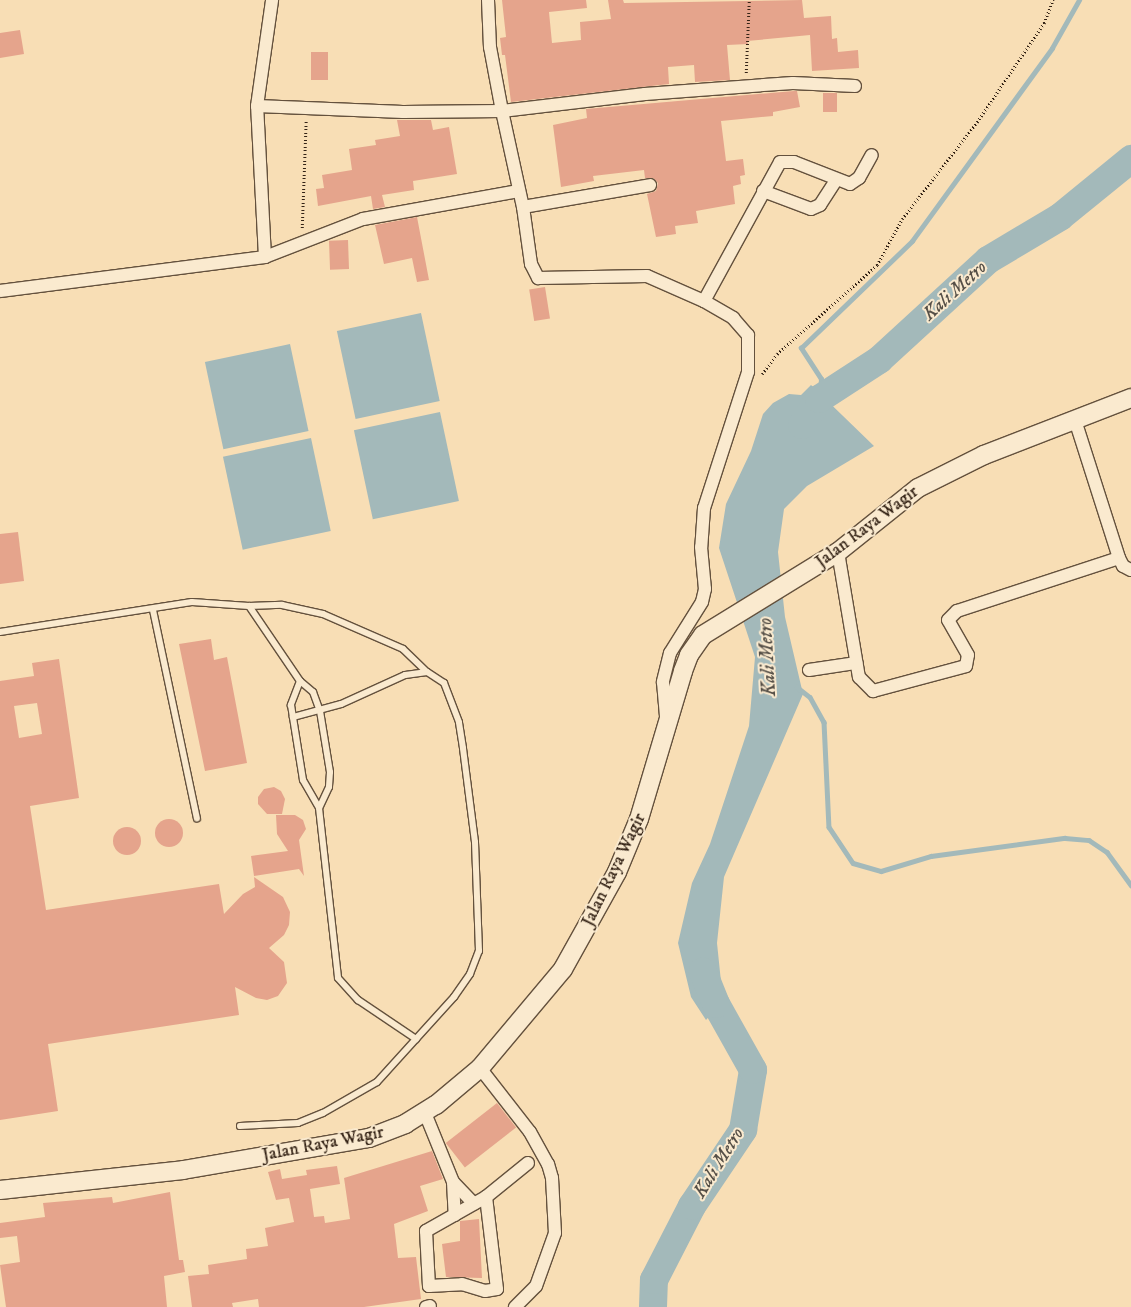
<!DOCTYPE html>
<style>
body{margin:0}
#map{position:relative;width:1131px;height:1307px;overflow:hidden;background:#f8deb5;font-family:"IM FELL DW Pica",serif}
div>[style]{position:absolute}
.water>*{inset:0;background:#a3b9ba;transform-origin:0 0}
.stream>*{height:4.5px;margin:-2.25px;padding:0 2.25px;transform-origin:2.25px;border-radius:2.25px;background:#a3b9ba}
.river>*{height:28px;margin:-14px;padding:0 14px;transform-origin:14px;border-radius:14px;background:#a3b9ba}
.building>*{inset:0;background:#e5a48c;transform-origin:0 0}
.round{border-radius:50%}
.path>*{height:2.5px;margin-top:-1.25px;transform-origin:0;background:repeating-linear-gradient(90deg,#332215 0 1px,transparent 0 3.5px)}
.roads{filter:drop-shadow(1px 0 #64513d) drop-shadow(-1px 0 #64513d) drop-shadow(0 1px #64513d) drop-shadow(0 -1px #64513d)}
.service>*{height:6px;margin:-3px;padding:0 3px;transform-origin:3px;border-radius:3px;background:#faeacf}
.minor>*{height:12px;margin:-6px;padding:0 6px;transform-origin:6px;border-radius:6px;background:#faeacf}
.secondary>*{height:18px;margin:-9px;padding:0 9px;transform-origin:9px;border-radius:9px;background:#faeacf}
span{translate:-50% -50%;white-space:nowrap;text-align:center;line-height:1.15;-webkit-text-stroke:4px #faeacf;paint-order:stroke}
.street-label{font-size:18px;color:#332215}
.water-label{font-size:19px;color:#554f47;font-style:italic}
</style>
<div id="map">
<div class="water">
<div style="left:421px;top:313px;width:90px;height:86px;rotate:78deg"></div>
<div style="left:290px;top:344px;width:89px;height:87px;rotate:78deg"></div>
<div style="clip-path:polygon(811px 385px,874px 446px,807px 486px,784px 509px,778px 552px,785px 617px,803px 694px,724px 877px,717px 943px,723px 1001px,706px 1020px,691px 997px,678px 943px,692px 883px,710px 844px,749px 726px,755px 657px,719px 548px,726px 504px,751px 451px,763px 414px,773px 403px,789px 394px,801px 395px)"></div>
<div style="left:440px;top:412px;width:91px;height:88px;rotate:78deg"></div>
<div style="left:311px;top:438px;width:95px;height:90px;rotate:78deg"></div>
</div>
<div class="stream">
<div style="left:820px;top:397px;width:18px;rotate:-87deg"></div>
<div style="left:821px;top:379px;width:37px;rotate:-123deg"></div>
<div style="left:801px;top:348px;width:154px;rotate:-43.9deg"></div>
<div style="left:912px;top:241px;width:238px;rotate:-54deg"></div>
<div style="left:1052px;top:48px;width:55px;rotate:-60.6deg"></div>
<div style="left:797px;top:687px;width:16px;rotate:38deg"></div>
<div style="left:810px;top:697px;width:29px;rotate:61deg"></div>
<div style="left:824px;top:722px;width:105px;rotate:87.3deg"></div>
<div style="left:829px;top:827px;width:43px;rotate:56.3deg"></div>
<div style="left:853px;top:863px;width:29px;rotate:16deg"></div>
<div style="left:881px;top:871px;width:52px;rotate:-16.7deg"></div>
<div style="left:931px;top:856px;width:135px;rotate:-7.7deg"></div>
<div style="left:1065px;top:838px;width:24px;rotate:5deg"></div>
<div style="left:1089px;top:840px;width:22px;rotate:34deg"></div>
<div style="left:1107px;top:852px;width:41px;rotate:54deg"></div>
</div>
<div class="river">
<div style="left:802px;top:425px;width:31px;rotate:-57deg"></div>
<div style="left:819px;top:399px;width:72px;rotate:-33deg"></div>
<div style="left:879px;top:360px;width:148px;rotate:-42.5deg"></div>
<div style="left:988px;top:260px;width:84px;rotate:-30.8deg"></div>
<div style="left:1060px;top:217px;width:92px;rotate:-39.2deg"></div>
<div style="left:653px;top:1307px;width:27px;rotate:-88deg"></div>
<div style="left:654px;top:1280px;width:83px;rotate:-62.8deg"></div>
<div style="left:692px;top:1206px;width:92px;rotate:-56.1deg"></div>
<div style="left:743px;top:1130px;width:61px;rotate:-80.5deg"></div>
<div style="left:753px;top:1070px;width:76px;rotate:-119.3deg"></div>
<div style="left:716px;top:1004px;width:35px;rotate:-112deg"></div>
</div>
<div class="building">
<div style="clip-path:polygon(502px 0,586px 0,587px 8px,549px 12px,552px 43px,581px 40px,580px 22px,611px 19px,608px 0,623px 0,624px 3px,802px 0,804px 18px,831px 16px,832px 39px,837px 38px,838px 52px,858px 50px,859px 68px,812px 71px,810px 35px,747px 41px,748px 44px,727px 45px,730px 80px,695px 82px,694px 65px,668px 67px,669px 84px,511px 102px,505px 55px,502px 55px,500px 38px,506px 37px)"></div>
<div style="clip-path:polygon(20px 30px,24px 54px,0 58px,0 33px)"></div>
<div style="left:311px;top:52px;width:17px;height:28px"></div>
<div style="clip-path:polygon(794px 91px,797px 91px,800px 107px,773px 112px,773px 116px,721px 121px,726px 161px,743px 159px,745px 175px,740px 176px,741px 184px,733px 186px,735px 204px,696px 211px,698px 223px,675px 226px,676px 234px,656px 237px,647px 194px,656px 191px,658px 183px,653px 178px,645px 178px,644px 170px,593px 176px,594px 181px,561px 187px,553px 125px,587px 118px,586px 109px)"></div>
<div style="left:823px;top:93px;width:14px;height:19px"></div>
<div style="clip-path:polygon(397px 120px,431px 120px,433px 130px,449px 127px,457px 174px,413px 181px,414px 190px,382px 195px,385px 207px,373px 209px,371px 196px,318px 206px,316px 189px,324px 188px,322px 175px,352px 170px,349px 149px,376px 145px,375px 140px,400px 136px)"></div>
<div style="clip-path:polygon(417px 217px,429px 280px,417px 282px,412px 258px,384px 264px,375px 225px)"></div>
<div style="left:348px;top:240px;width:29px;height:19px;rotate:88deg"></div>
<div style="left:545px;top:287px;width:32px;height:16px;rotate:81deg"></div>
<div style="clip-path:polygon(18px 532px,24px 581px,0 584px,0 534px)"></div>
<div style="clip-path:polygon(211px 639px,214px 660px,227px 657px,247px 763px,205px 771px,179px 644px)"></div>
<div style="clip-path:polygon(evenodd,59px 659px,79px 798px,30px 806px,46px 910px,219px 884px,224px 914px,243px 894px,255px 887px,254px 877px,283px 897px,290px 912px,289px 925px,284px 935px,269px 948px,284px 962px,287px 983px,278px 996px,267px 1000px,256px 998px,235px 987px,239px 1015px,48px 1044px,58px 1111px,0 1120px,0 681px,34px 676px,32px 663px,59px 659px,37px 703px,42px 734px,19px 738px,14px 706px,37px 703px)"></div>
<div style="clip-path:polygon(274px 787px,281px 791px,285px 799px,282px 814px,267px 814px,258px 804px,258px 797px,264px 789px)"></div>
<div style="clip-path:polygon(276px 815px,295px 815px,303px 820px,306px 829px,299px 840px,304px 876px,299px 869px,254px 876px,251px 856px,288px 851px,277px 834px)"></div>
<div class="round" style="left:155px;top:819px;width:28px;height:28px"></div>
<div class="round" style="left:113px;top:827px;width:28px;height:28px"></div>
<div style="left:497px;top:1103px;width:31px;height:65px;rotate:52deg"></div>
<div style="clip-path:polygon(432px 1151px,443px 1179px,420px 1186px,428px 1211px,394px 1224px,398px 1258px,416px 1257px,421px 1299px,364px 1307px,259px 1307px,258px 1299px,232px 1303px,233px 1307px,192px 1307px,188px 1276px,209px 1274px,208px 1265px,247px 1259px,246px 1249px,268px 1246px,265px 1228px,294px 1222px,289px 1198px,276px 1200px,268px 1172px,280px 1169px,282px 1179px,307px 1175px,306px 1170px,337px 1166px,340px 1184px,310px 1189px,314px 1217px,324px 1216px,325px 1223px,350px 1219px,344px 1178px)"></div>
<div style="clip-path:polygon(170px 1192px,179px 1260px,183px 1260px,185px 1272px,164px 1276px,167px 1307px,6px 1307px,0 1265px,20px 1262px,17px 1236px,0 1238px,0 1223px,45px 1217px,43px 1203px,112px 1197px,113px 1203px)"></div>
<div style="clip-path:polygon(479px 1219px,482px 1278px,446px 1277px,442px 1244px,460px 1241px,460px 1221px)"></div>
</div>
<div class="path">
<div style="left:746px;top:73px;width:73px;rotate:-87.6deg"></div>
<div style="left:302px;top:228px;width:107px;rotate:-87.9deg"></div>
<div style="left:762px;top:374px;width:25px;rotate:-53deg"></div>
<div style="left:777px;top:354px;width:134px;rotate:-41.7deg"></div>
<div style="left:877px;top:265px;width:52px;rotate:-61.5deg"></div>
<div style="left:902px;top:219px;width:123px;rotate:-52.3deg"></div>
<div style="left:977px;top:122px;width:120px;rotate:-55.9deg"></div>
<div style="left:1044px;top:23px;width:25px;rotate:-69deg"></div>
</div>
<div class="roads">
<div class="service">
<div style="left:249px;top:606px;width:33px;rotate:-2deg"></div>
<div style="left:282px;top:605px;width:42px;rotate:12.4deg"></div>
<div style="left:323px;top:614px;width:87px;rotate:23.6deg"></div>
<div style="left:403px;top:649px;width:33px;rotate:44deg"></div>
<div style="left:153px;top:610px;width:213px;rotate:78.1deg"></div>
<div style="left:0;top:632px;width:194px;rotate:-8.9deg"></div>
<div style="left:192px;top:602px;width:57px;rotate:4deg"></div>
<div style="left:249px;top:606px;width:91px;rotate:55.8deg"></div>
<div style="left:300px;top:681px;width:17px;rotate:40deg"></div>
<div style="left:313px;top:692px;width:20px;rotate:70deg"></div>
<div style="left:320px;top:711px;width:62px;rotate:80.7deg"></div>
<div style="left:330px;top:772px;width:15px;rotate:94deg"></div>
<div style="left:329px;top:787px;width:23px;rotate:115deg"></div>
<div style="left:300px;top:681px;width:26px;rotate:111deg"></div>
<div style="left:291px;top:705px;width:76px;rotate:80.9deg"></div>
<div style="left:303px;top:780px;width:32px;rotate:60deg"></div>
<div style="left:319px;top:808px;width:171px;rotate:83.6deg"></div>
<div style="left:338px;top:978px;width:30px;rotate:48deg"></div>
<div style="left:358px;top:1000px;width:70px;rotate:33.9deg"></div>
<div style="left:240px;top:1126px;width:58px;rotate:-3deg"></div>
<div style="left:298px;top:1123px;width:27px;rotate:-22deg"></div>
<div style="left:323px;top:1113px;width:62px;rotate:-29.9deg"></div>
<div style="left:377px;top:1082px;width:115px;rotate:-47.8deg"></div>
<div style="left:454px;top:997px;width:28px;rotate:-55deg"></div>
<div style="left:470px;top:974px;width:25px;rotate:-69deg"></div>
<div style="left:479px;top:951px;width:109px;rotate:-92.1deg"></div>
<div style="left:475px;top:842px;width:95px;rotate:-97.3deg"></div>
<div style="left:463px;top:748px;width:26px;rotate:-99deg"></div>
<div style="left:459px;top:722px;width:42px;rotate:-111deg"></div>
<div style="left:444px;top:683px;width:20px;rotate:-147deg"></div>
<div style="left:427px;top:672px;width:22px;rotate:172deg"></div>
<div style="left:405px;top:675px;width:70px;rotate:155.6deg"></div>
<div style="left:341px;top:704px;width:50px;rotate:164.8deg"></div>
</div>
<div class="minor">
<div style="left:488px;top:0;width:47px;rotate:87.6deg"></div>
<div style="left:490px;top:47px;width:65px;rotate:79.4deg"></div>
<div style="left:502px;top:111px;width:98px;rotate:77.7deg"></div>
<div style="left:523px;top:207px;width:58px;rotate:82deg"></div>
<div style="left:531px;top:264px;width:16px;rotate:63deg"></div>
<div style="left:538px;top:278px;width:109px;rotate:-1.1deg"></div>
<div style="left:647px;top:276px;width:62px;rotate:23.7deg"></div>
<div style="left:704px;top:301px;width:34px;rotate:30deg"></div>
<div style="left:733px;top:318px;width:23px;rotate:49deg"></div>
<div style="left:748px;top:335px;width:37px;rotate:90deg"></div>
<div style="left:748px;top:372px;width:143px;rotate:107.9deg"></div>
<div style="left:704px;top:508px;width:39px;rotate:94deg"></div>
<div style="left:701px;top:547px;width:42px;rotate:84.6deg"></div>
<div style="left:705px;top:589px;width:13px;rotate:103deg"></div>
<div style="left:702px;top:602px;width:60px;rotate:122.1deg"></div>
<div style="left:670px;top:653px;width:30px;rotate:104deg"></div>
<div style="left:663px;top:682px;width:35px;rotate:85deg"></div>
<div style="left:257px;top:106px;width:146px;rotate:2.4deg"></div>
<div style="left:403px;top:112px;width:99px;rotate:-0.6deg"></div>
<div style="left:502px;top:111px;width:144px;rotate:-6.8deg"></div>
<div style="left:645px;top:94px;width:148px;rotate:-4.3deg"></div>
<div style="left:793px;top:83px;width:62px;rotate:2.8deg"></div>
<div style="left:763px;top:191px;width:51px;rotate:20.6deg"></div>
<div style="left:811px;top:209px;width:10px;rotate:-24deg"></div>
<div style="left:820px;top:205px;width:30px;rotate:-57deg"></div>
<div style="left:523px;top:207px;width:129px;rotate:-9.8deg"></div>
<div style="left:265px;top:257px;width:151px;rotate:-93deg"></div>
<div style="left:257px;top:106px;width:107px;rotate:-81.9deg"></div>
<div style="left:0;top:291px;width:267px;rotate:-7.3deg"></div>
<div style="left:265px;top:257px;width:105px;rotate:-21.2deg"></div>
<div style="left:363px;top:219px;width:158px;rotate:-10.2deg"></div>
<div style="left:704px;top:301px;width:158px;rotate:-61.3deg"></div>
<div style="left:780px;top:162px;width:14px"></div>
<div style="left:794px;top:162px;width:60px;rotate:21.4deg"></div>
<div style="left:850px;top:184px;width:11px;rotate:-34deg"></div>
<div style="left:859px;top:178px;width:26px;rotate:-61deg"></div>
<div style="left:1075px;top:420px;width:145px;rotate:72.3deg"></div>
<div style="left:1119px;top:558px;width:9px;rotate:63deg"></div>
<div style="left:1123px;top:566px;width:9px;rotate:27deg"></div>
<div style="left:838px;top:552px;width:127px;rotate:80.5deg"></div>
<div style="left:859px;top:677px;width:20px;rotate:45deg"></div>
<div style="left:873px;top:691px;width:96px;rotate:-15deg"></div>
<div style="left:966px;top:666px;width:11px;rotate:-80deg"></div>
<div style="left:968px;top:655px;width:40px;rotate:-119.7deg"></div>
<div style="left:948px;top:620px;width:13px;rotate:-45deg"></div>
<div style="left:957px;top:611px;width:170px;rotate:-18.1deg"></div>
<div style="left:809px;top:670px;width:48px;rotate:-8.5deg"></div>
<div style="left:480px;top:1068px;width:81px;rotate:52deg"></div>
<div style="left:530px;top:1132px;width:37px;rotate:61deg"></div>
<div style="left:548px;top:1164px;width:15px;rotate:74deg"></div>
<div style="left:552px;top:1178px;width:55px;rotate:86.9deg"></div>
<div style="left:555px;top:1233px;width:56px;rotate:109.7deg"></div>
<div style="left:536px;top:1286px;width:30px;rotate:135deg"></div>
<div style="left:425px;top:1113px;width:74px;rotate:67.9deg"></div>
<div style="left:453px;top:1182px;width:33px;rotate:87deg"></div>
<div style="left:453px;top:1182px;width:30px;rotate:46deg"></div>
<div style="left:486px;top:1197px;width:69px;rotate:150.5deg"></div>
<div style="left:426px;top:1231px;width:55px;rotate:86.9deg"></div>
<div style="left:429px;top:1286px;width:33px;rotate:-3deg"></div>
<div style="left:462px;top:1284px;width:24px;rotate:17deg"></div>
<div style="left:485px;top:1291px;width:12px;rotate:-9deg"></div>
<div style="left:497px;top:1289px;width:93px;rotate:-96.8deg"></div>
<div style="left:486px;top:1197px;width:54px;rotate:-39deg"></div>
<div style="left:426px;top:1307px;width:4px;rotate:-14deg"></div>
</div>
<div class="secondary">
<div style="left:0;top:1190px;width:184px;rotate:-6.2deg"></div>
<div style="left:183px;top:1170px;width:189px;rotate:-9.8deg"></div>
<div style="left:369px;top:1138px;width:39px;rotate:-21deg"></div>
<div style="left:405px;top:1124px;width:36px;rotate:-32deg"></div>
<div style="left:436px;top:1105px;width:57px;rotate:-40.1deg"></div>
<div style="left:480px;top:1068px;width:129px;rotate:-50deg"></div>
<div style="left:563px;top:969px;width:111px;rotate:-60.9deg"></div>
<div style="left:617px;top:872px;width:57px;rotate:-67.5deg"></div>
<div style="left:639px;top:819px;width:154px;rotate:-73.4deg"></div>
<div style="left:683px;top:671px;width:17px;rotate:-69deg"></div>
<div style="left:689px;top:655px;width:24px;rotate:-55deg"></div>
<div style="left:703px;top:635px;width:158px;rotate:-31.6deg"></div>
<div style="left:838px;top:552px;width:102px;rotate:-38.7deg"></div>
<div style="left:918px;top:488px;width:74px;rotate:-26.6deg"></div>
<div style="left:984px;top:455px;width:158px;rotate:-21.2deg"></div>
</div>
</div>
<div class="street-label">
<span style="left:867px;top:527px;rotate:-37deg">Jalan Raya Wagir</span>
<span style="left:614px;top:870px;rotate:-64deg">Jalan Raya Wagir</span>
<span style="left:323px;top:1144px;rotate:-11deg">Jalan Raya Wagir</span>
</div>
<div class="water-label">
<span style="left:955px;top:291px;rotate:-42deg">Kali Metro</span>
<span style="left:768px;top:657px;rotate:-93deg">Kali Metro</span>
<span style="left:719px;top:1163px;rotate:-58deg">Kali Metro</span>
</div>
</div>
